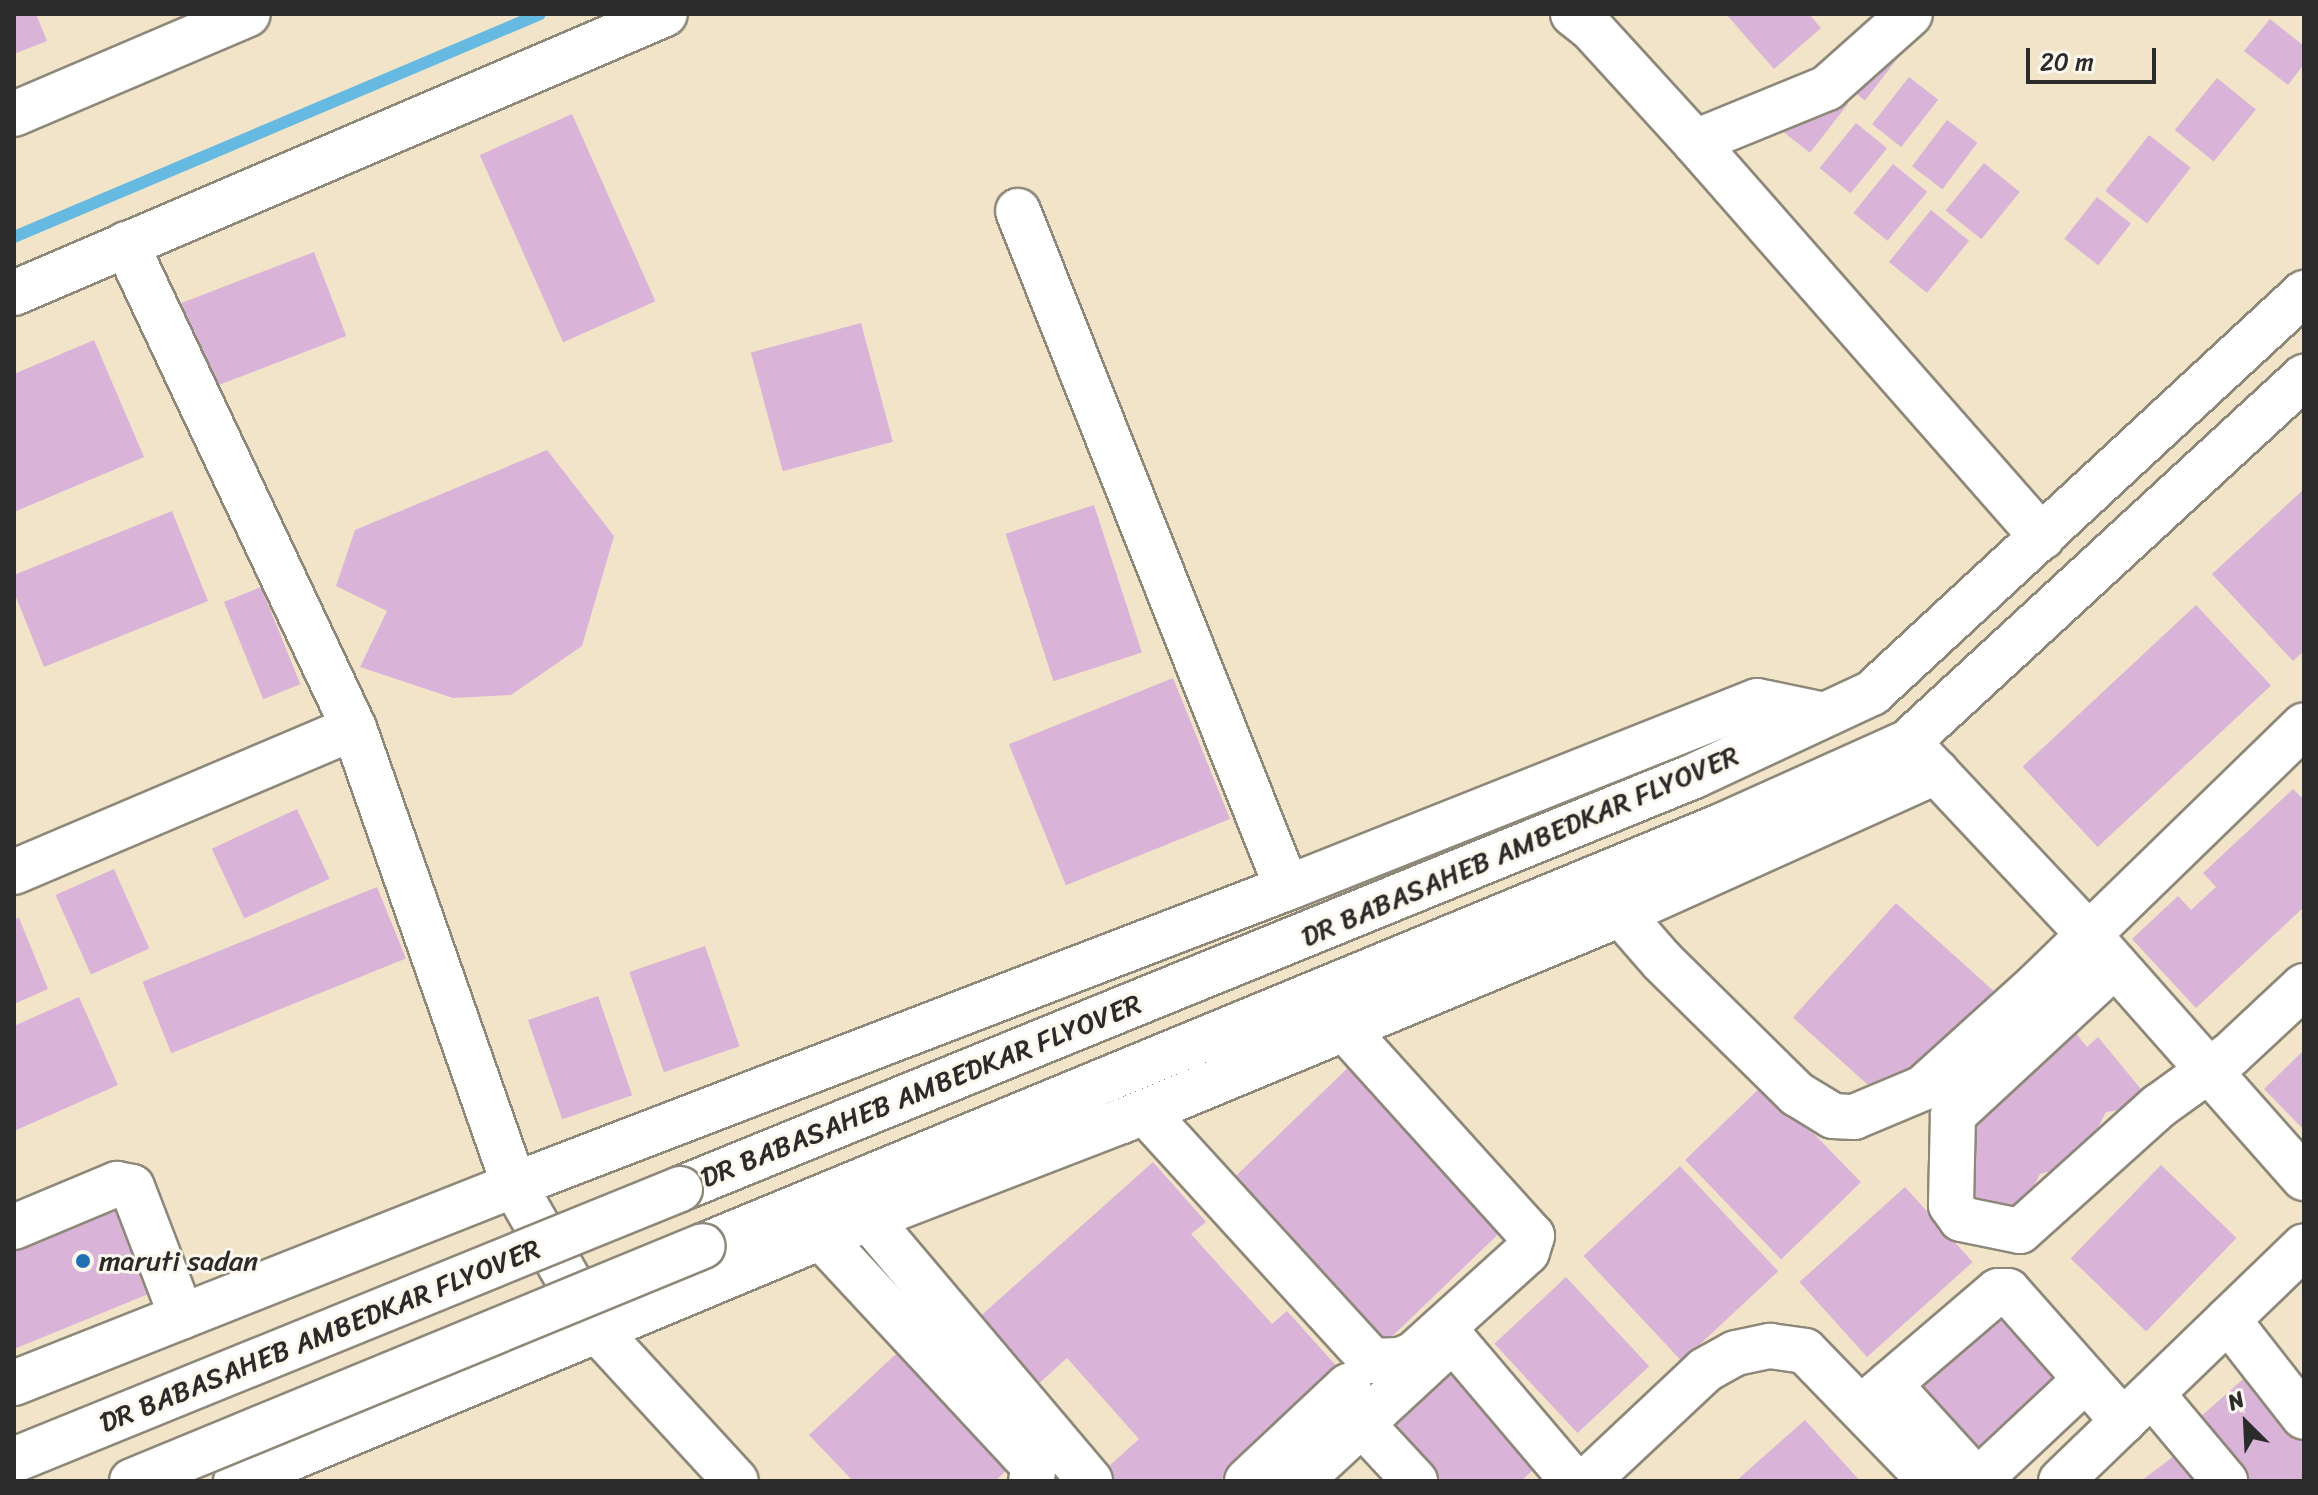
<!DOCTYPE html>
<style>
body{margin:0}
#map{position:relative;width:2318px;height:1495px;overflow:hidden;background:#f1e4c8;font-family:Sriracha,sans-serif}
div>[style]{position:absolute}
.stream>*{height:12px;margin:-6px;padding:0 6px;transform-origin:6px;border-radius:6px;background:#66bae2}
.building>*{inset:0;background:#dab4d8;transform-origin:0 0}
.roads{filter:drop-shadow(2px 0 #8e887a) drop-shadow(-2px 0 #8e887a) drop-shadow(0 2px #8e887a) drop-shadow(0 -2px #8e887a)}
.minor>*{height:44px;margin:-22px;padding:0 22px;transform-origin:22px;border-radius:22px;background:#fff}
.tertiary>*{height:44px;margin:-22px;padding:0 22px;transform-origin:22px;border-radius:22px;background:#fff}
.secondary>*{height:44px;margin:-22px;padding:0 22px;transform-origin:22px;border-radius:22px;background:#fff}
.bridges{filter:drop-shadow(2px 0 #8e887a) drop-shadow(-2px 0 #8e887a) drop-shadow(0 2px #8e887a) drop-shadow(0 -2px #8e887a)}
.secondary-bridge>*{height:44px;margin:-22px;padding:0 22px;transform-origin:22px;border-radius:22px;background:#fff}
.dots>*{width:22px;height:22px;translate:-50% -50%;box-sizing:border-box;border:4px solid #fbf7ec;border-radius:50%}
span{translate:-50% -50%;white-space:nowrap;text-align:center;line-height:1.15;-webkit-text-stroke:6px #fbf7ec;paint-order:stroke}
.street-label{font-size:28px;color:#2b2b2b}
.poi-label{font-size:28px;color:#2b2b2b}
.left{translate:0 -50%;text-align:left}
.frame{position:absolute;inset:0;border:16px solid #2b2b2b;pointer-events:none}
.north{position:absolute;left:2206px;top:1383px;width:80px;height:80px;-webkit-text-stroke:6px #fbf7ec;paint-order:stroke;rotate:336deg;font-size:22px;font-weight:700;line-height:32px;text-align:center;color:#2b2b2b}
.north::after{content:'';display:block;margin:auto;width:28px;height:36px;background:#2b2b2b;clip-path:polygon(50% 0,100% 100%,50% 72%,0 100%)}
.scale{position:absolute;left:2026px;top:48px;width:130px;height:36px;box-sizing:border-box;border:4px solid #2b2b2b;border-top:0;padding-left:10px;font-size:24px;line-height:28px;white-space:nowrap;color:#2b2b2b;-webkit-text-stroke:6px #fbf7ec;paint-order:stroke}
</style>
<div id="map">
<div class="stream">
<div style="left:14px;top:237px;width:571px;rotate:-22.97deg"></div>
</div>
<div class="building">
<div style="clip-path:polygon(14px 14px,36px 14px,47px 41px,14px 54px)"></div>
<div style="clip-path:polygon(1726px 14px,1809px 14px,1821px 28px,1774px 69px)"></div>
<div style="clip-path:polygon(2270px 19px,2304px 46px,2304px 64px,2288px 85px,2244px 51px)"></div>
<div style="left:1865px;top:32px;width:42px;height:54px;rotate:38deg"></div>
<div style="left:1909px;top:77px;width:37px;height:60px;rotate:38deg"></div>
<div style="left:1815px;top:78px;width:42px;height:62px;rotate:38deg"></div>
<div style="left:2217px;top:78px;width:50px;height:67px;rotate:39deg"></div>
<div style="left:572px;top:114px;width:205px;height:101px;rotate:66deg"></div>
<div style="left:1947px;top:120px;width:38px;height:58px;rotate:37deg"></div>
<div style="left:1856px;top:123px;width:40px;height:58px;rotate:39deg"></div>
<div style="left:2149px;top:135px;width:53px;height:71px;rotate:38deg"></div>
<div style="left:1984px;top:163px;width:46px;height:61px;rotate:39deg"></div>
<div style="left:1893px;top:164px;width:44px;height:63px;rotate:39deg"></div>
<div style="left:2097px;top:197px;width:43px;height:53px;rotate:38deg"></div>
<div style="left:1931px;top:210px;width:49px;height:67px;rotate:39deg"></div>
<div style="left:314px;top:252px;width:90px;height:142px;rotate:69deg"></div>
<div style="left:861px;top:323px;width:123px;height:114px;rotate:75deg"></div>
<div style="clip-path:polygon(94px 340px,144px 457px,14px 512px,14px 374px)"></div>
<div style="clip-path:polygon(547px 450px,614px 536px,582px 646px,511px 695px,453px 698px,360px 667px,387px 611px,336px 586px,355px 530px)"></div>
<div style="clip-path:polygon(2304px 489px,2304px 651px,2293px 661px,2212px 574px)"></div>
<div style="left:1094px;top:505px;width:155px;height:93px;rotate:72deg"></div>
<div style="clip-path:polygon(172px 511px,208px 601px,44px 667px,14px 592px,14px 575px)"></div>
<div style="left:261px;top:587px;width:105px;height:40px;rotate:68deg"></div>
<div style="left:2196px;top:605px;width:110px;height:237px;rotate:47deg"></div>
<div style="left:1173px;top:678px;width:152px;height:177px;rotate:68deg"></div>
<div style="clip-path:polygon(2293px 789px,2304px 800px,2304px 907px,2196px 1008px,2132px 939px,2178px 896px,2191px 910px,2216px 887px,2203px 873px)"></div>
<div style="left:297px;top:809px;width:77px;height:94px;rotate:65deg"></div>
<div style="left:114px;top:869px;width:87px;height:64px;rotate:66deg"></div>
<div style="left:377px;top:887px;width:77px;height:253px;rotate:68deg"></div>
<div style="left:1896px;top:903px;width:131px;height:154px;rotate:42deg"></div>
<div style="clip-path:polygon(19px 918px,48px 989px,14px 1004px,14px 919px)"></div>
<div style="left:705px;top:946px;width:106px;height:80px;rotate:71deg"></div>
<div style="left:598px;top:996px;width:105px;height:74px;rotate:71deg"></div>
<div style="clip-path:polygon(79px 997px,118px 1085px,14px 1131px,14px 1026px)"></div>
<div style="clip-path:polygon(2066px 1021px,2087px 1047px,2098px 1037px,2154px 1105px,2106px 1112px,2080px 1163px,2040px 1174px,2018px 1217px,1959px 1208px,1965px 1126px)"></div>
<div style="clip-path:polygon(2304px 1050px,2304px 1130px,2264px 1089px)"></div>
<div style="left:1357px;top:1059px;width:224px;height:181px;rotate:46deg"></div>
<div style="left:1765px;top:1083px;width:138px;height:111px;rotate:46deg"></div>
<div style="clip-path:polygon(1153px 1162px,1206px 1222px,1191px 1234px,1272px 1324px,1287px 1311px,1341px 1371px,1219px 1481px,1103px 1481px,1098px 1476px,1139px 1439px,1067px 1358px,1025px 1396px,966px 1329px)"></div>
<div style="left:2161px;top:1165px;width:105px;height:130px;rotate:44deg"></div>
<div style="left:1680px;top:1166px;width:144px;height:132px;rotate:47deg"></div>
<div style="left:1905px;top:1187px;width:101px;height:142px;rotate:48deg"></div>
<div style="clip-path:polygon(125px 1190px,163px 1288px,14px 1349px,14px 1234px)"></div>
<div style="left:1566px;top:1277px;width:122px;height:98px;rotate:47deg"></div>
<div style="left:2005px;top:1298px;width:106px;height:137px;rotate:48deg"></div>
<div style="clip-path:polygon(1454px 1352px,1548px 1456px,1521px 1481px,1428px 1481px,1374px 1424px)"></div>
<div style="clip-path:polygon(897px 1353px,1008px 1469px,995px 1481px,853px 1481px,809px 1435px)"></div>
<div style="clip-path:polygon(2249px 1374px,2304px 1434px,2304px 1481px,2239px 1481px,2190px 1426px)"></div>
<div style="clip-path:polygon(1805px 1420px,1860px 1481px,1736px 1481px)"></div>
<div style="clip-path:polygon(2182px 1450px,2210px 1481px,2141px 1481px)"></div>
</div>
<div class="roads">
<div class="minor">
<div style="left:1573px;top:14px;width:23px;rotate:38deg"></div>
<div style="left:1591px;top:28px;width:154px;rotate:47.6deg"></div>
<div style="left:1695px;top:142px;width:526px;rotate:48.7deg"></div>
<div style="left:14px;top:114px;width:254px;rotate:-23.1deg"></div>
<div style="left:1695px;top:142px;width:143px;rotate:-22.2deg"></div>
<div style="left:1827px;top:88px;width:111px;rotate:-41.7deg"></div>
<div style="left:1018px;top:211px;width:728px;rotate:68.33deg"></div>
<div style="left:126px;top:244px;width:535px;rotate:64.78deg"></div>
<div style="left:354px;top:728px;width:484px;rotate:70.7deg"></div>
<div style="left:514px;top:1185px;width:167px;rotate:60.2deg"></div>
<div style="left:597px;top:1330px;width:205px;rotate:47.4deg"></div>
<div style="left:14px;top:293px;width:708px;rotate:-23.2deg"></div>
<div style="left:14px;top:872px;width:369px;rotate:-23deg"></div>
<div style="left:1621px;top:914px;width:62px;rotate:48.9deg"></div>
<div style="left:1662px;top:961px;width:190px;rotate:44.6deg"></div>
<div style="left:1797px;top:1094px;width:42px;rotate:31.4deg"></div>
<div style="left:1833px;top:1116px;width:21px;rotate:3deg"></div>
<div style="left:1854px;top:1117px;width:75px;rotate:-22.8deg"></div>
<div style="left:1923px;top:1088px;width:155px;rotate:-42.1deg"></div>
<div style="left:2038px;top:984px;width:371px;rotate:-44.2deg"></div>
<div style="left:2115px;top:965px;width:221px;rotate:137.2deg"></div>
<div style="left:1953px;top:1115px;width:90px;rotate:91.3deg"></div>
<div style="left:1951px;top:1205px;width:17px;rotate:54deg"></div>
<div style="left:1961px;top:1219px;width:60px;rotate:11.5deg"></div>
<div style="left:2020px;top:1231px;width:187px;rotate:-42deg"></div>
<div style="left:2159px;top:1106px;width:87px;rotate:-35.7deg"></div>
<div style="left:2230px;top:1055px;width:101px;rotate:-43deg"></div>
<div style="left:1145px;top:1112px;width:337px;rotate:47.6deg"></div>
<div style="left:1372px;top:1361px;width:28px;rotate:-2deg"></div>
<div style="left:1400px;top:1360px;width:15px;rotate:-23deg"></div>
<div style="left:1414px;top:1354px;width:152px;rotate:-42.1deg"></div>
<div style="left:1527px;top:1252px;width:17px;rotate:-73deg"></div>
<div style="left:1532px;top:1236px;width:279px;rotate:-132.1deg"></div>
<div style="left:868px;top:1218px;width:344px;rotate:49.8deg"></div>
<div style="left:14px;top:1227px;width:112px;rotate:-22.7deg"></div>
<div style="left:117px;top:1184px;width:15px;rotate:11deg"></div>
<div style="left:132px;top:1187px;width:139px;rotate:69deg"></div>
<div style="left:821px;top:1237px;width:313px;rotate:47.1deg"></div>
<div style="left:1034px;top:1466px;width:15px;rotate:101deg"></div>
<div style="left:2228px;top:1320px;width:123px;rotate:51.9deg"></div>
<div style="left:14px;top:1383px;width:538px;rotate:-21.6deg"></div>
<div style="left:514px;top:1185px;width:828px;rotate:-21.02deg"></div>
<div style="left:1287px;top:888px;width:506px;rotate:-21.7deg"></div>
<div style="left:1757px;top:701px;width:68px;rotate:11.8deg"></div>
<div style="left:1889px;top:1384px;width:122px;rotate:47.7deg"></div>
<div style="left:1971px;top:1474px;width:15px;rotate:-4deg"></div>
<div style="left:1986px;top:1473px;width:137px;rotate:-43.2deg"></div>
<div style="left:2152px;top:1394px;width:114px;rotate:50deg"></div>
<div style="left:1861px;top:1408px;width:180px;rotate:-40.5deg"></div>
<div style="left:1998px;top:1291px;width:10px"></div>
<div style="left:2008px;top:1291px;width:174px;rotate:48.5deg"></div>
<div style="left:1362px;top:1424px;width:78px;rotate:47.1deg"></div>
<div style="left:236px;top:1481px;width:634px;rotate:-22.64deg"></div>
<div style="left:821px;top:1237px;width:323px;rotate:-21.1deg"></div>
<div style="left:1122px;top:1121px;width:540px;rotate:-22.53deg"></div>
<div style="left:1621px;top:914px;width:346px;rotate:-24.3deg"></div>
<div style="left:1247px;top:1481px;width:139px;rotate:-43.2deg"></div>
<div style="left:1300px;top:1481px;width:202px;rotate:-42.8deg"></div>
<div style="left:1448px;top:1344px;width:8px;rotate:-7deg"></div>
<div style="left:1456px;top:1343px;width:181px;rotate:49.7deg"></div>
<div style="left:1587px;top:1481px;width:162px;rotate:-43.2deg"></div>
<div style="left:1705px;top:1370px;width:35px;rotate:-29deg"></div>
<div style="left:1736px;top:1353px;width:35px;rotate:-12deg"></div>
<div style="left:1770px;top:1346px;width:35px;rotate:8deg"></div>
<div style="left:1805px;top:1351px;width:181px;rotate:45.9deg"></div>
<div style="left:2061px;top:1481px;width:338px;rotate:-44deg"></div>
</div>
<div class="tertiary">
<div style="left:1908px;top:742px;width:263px;rotate:46.8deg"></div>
<div style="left:2088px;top:934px;width:326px;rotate:48.5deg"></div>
</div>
<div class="secondary">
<div style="left:680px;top:1189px;width:1095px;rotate:-22.16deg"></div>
<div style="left:1694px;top:776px;width:196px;rotate:-25deg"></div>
<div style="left:1872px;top:693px;width:589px;rotate:-42.8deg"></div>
<div style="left:703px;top:1246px;width:1101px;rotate:-22.42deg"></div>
<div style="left:1721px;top:826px;width:205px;rotate:-24.2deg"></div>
<div style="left:1908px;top:742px;width:539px;rotate:-42.67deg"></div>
</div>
</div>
<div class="bridges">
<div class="secondary-bridge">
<div style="left:14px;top:1460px;width:719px;rotate:-22.14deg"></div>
<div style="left:132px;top:1481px;width:617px;rotate:-22.37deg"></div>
</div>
</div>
<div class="dots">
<div style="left:83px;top:1261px;background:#1f6fb2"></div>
</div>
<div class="street-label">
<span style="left:1520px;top:846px;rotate:-23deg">DR BABASAHEB AMBEDKAR FLYOVER</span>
<span style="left:921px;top:1091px;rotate:-22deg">DR BABASAHEB AMBEDKAR FLYOVER</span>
<span style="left:320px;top:1336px;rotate:-22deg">DR BABASAHEB AMBEDKAR FLYOVER</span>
</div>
<div class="poi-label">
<span class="left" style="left:99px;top:1261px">maruti sadan</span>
</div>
<div class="frame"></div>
<div class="north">N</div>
<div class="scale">20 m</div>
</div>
